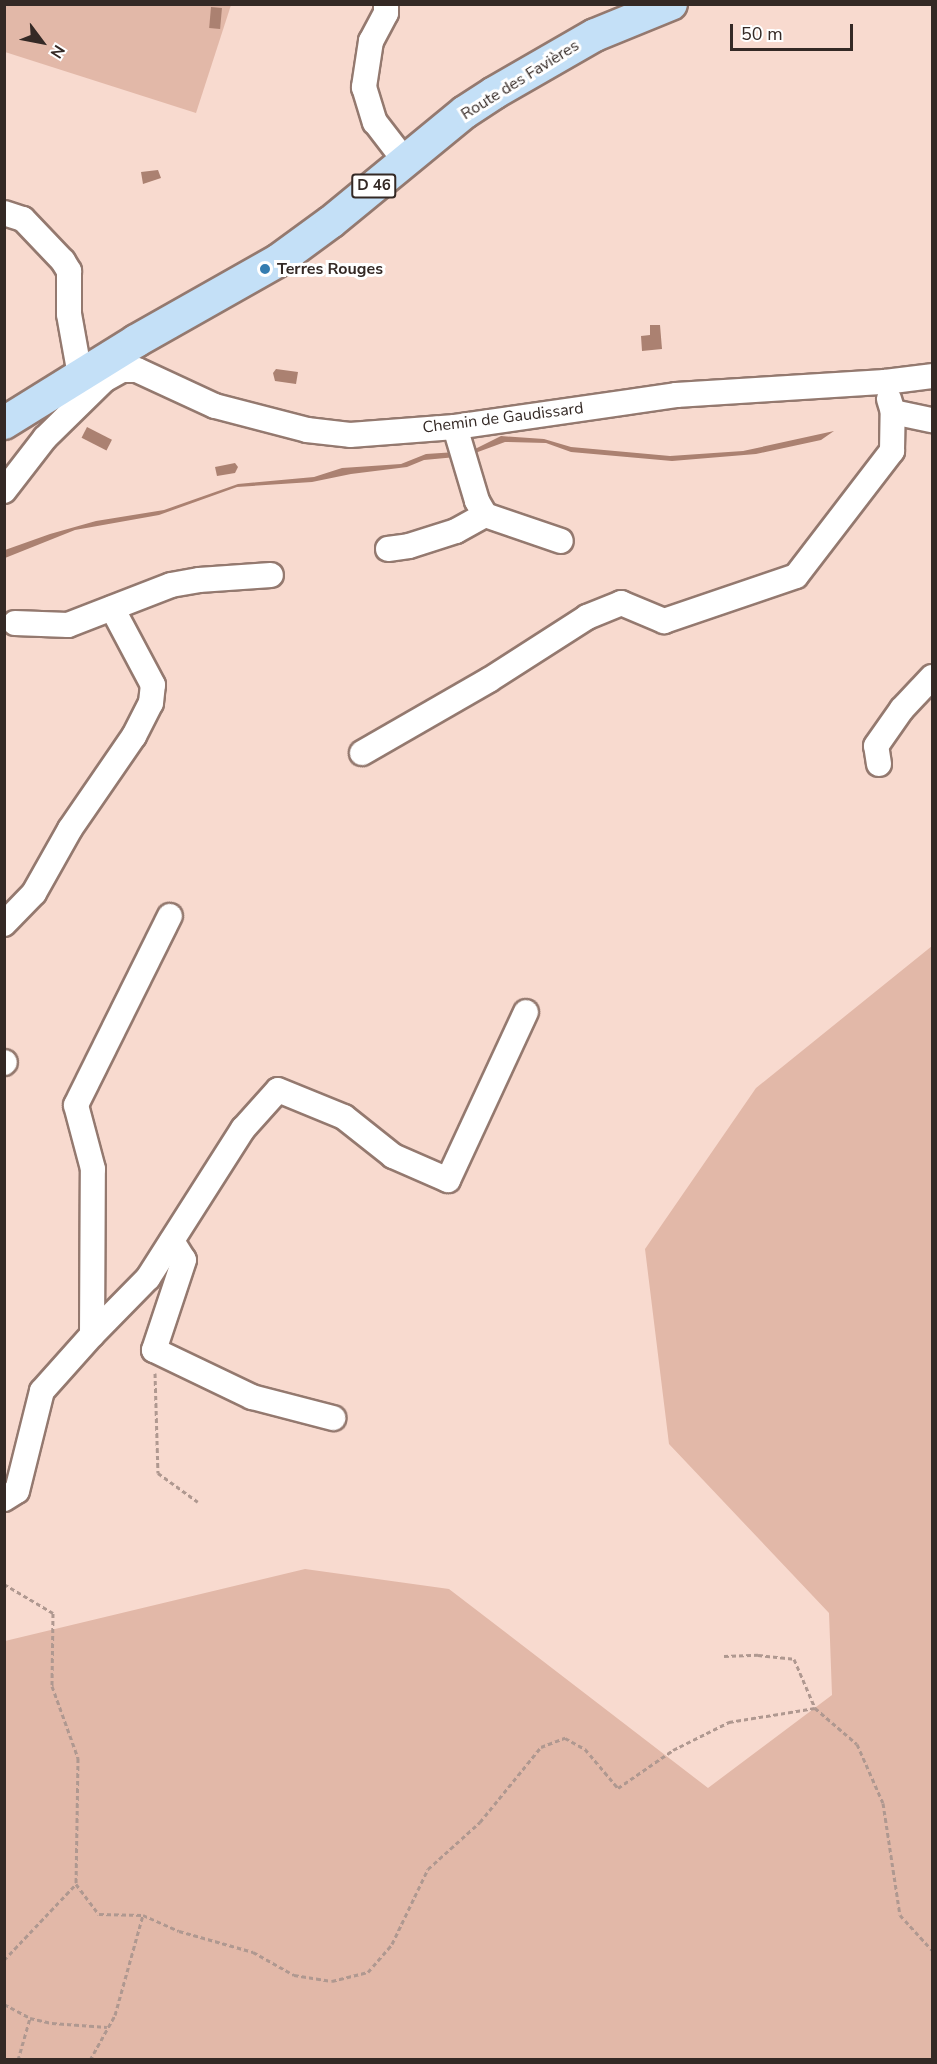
<!DOCTYPE html>
<meta charset="utf-8">
<style>
body{margin:0}
#map{position:relative;width:937px;height:2064px;overflow:hidden;background:#f8dacf;font-family:"Nunito Sans",sans-serif}
div>[style]{position:absolute}
.green>*{inset:0;background:#e2b8a8}
.water>*{inset:0;background:#ab8171;transform-origin:0 0}
.path>*{height:3px;margin-top:-1.5px;transform-origin:0;background:repeating-linear-gradient(90deg,#af9890 0 4.5px,transparent 0 7.5px)}
.roads{filter:drop-shadow(2px 0 #94796f) drop-shadow(-2px 0 #94796f) drop-shadow(0 2px #94796f) drop-shadow(0 -2px #94796f)}
.minor>*{height:24px;margin:-12px;padding:0 12px;transform-origin:12px;border-radius:12px;background:#fff}
.major>*{height:32px;margin:-16px;padding:0 16px;transform-origin:16px;border-radius:16px;background:#c4e0f7}
.dots>*{width:16px;height:16px;translate:-50% -50%;box-sizing:border-box;border:3px solid #fff;border-radius:50%}
span{translate:-50% -50%;white-space:nowrap;text-align:center;line-height:1.15;-webkit-text-stroke:6px #fff;paint-order:stroke}
.shield-label span{padding:2px 4px;background:#fff;border:2px solid;border-radius:4px;-webkit-text-stroke-width:0}
.shield-label{font-size:15px;color:#342925;font-weight:700}
.street-label{font-size:16px;color:#342925}
.poi-label{font-size:16px;color:#342925;font-weight:700}
.left{translate:0 -50%;text-align:left}
.frame{position:absolute;inset:0;border:6px solid #342925;pointer-events:none}
.north{position:absolute;left:12px;top:12px;width:60px;height:60px;-webkit-text-stroke:4px #fff;paint-order:stroke;rotate:122deg;font-size:16px;font-weight:700;line-height:24px;text-align:center;color:#342925}
.north::after{content:'';display:block;margin:auto;width:21px;height:27px;background:#342925;clip-path:polygon(50% 0,100% 100%,50% 72%,0 100%)}
.scale{position:absolute;left:730px;top:24px;width:123px;height:27px;box-sizing:border-box;border:3px solid #342925;border-top:0;padding-left:8px;font-size:18px;line-height:21px;white-space:nowrap;color:#342925;-webkit-text-stroke:4px #fff;paint-order:stroke}
</style>
<div id="map">
<div class="green">
<div style="clip-path:polygon(5px 5px,231px 5px,196px 113px,5px 52px)"></div>
<div style="clip-path:polygon(932px 946px,932px 2059px,5px 2059px,5px 1641px,305px 1569px,449px 1589px,708px 1788px,832px 1695px,829px 1613px,669px 1444px,645px 1249px,756px 1088px)"></div>
</div>
<div class="water">
<div style="left:211px;top:7px;width:11px;height:21px;rotate:5deg"></div>
<div style="clip-path:polygon(158px 170px,161px 178px,143px 184px,141px 172px)"></div>
<div style="clip-path:polygon(650px 325px,660px 325px,662px 349px,642px 351px,641px 336px,650px 335px)"></div>
<div style="clip-path:polygon(276px 369px,298px 372px,296px 384px,275px 381px,273px 373px)"></div>
<div style="left:87px;top:427px;width:28px;height:12px;rotate:27deg"></div>
<div style="clip-path:polygon(834px 431px,821px 440px,756px 454px,672px 461px,571px 452px,546px 443px,505px 442px,467px 456px,424px 460px,407px 467px,351px 474px,312px 482px,237px 487px,159px 515px,75px 530px,5px 558px,5px 550px,50px 534px,96px 521px,164px 510px,238px 484px,314px 477px,342px 468px,401px 464px,426px 454px,471px 451px,501px 436px,544px 439px,571px 447px,670px 456px,743px 451px)"></div>
<div style="clip-path:polygon(235px 463px,238px 467px,235px 473px,217px 476px,215px 467px)"></div>
</div>
<div class="path">
<div style="left:155px;top:1373px;width:100px;rotate:88.3deg"></div>
<div style="left:158px;top:1473px;width:49px;rotate:35.9deg"></div>
<div style="left:4px;top:1584px;width:57px;rotate:30.6deg"></div>
<div style="left:53px;top:1613px;width:73px;rotate:90.8deg"></div>
<div style="left:52px;top:1686px;width:77px;rotate:70.1deg"></div>
<div style="left:78px;top:1758px;width:126px;rotate:90.9deg"></div>
<div style="left:724px;top:1656px;width:34px;rotate:-2deg"></div>
<div style="left:758px;top:1655px;width:36px;rotate:6deg"></div>
<div style="left:794px;top:1659px;width:53px;rotate:66.8deg"></div>
<div style="left:815px;top:1708px;width:55px;rotate:40.6deg"></div>
<div style="left:857px;top:1744px;width:64px;rotate:66.2deg"></div>
<div style="left:883px;top:1803px;width:113px;rotate:81.4deg"></div>
<div style="left:900px;top:1915px;width:47px;rotate:47.6deg"></div>
<div style="left:4px;top:1960px;width:105px;rotate:-46.5deg"></div>
<div style="left:76px;top:1884px;width:38px;rotate:53deg"></div>
<div style="left:99px;top:1914px;width:44px;rotate:1.3deg"></div>
<div style="left:143px;top:1915px;width:39px;rotate:24deg"></div>
<div style="left:179px;top:1931px;width:77px;rotate:15.8deg"></div>
<div style="left:253px;top:1952px;width:47px;rotate:29.3deg"></div>
<div style="left:294px;top:1975px;width:38px;rotate:9deg"></div>
<div style="left:332px;top:1981px;width:37px;rotate:-14deg"></div>
<div style="left:368px;top:1972px;width:37px;rotate:-49deg"></div>
<div style="left:392px;top:1944px;width:83px;rotate:-64.4deg"></div>
<div style="left:428px;top:1869px;width:70px;rotate:-42.1deg"></div>
<div style="left:480px;top:1822px;width:97px;rotate:-50.9deg"></div>
<div style="left:541px;top:1747px;width:26px;rotate:-21deg"></div>
<div style="left:565px;top:1738px;width:23px;rotate:29deg"></div>
<div style="left:585px;top:1749px;width:51px;rotate:49.8deg"></div>
<div style="left:618px;top:1788px;width:67px;rotate:-34.6deg"></div>
<div style="left:673px;top:1750px;width:63px;rotate:-26.6deg"></div>
<div style="left:729px;top:1722px;width:87px;rotate:-9.2deg"></div>
<div style="left:4px;top:2004px;width:30px;rotate:28deg"></div>
<div style="left:30px;top:2018px;width:23px;rotate:13deg"></div>
<div style="left:52px;top:2023px;width:55px;rotate:4.2deg"></div>
<div style="left:18px;top:2060px;width:44px;rotate:-74.1deg"></div>
<div style="left:90px;top:2060px;width:51px;rotate:-60.9deg"></div>
<div style="left:115px;top:2015px;width:104px;rotate:-74.4deg"></div>
</div>
<div class="roads">
<div class="minor">
<div style="left:386px;top:4px;width:9px;rotate:90deg"></div>
<div style="left:386px;top:13px;width:32px;rotate:118deg"></div>
<div style="left:371px;top:41px;width:47px;rotate:98.7deg"></div>
<div style="left:364px;top:87px;width:37px;rotate:73deg"></div>
<div style="left:375px;top:122px;width:49px;rotate:52.4deg"></div>
<div style="left:4px;top:213px;width:20px;rotate:18deg"></div>
<div style="left:23px;top:219px;width:58px;rotate:46.4deg"></div>
<div style="left:63px;top:261px;width:12px;rotate:59deg"></div>
<div style="left:69px;top:271px;width:43px;rotate:90deg"></div>
<div style="left:69px;top:314px;width:62px;rotate:79.8deg"></div>
<div style="left:889px;top:399px;width:14px;rotate:73deg"></div>
<div style="left:893px;top:412px;width:40px;rotate:12deg"></div>
<div style="left:455px;top:427px;width:77px;rotate:73.4deg"></div>
<div style="left:477px;top:501px;width:16px;rotate:60deg"></div>
<div style="left:485px;top:515px;width:80px;rotate:18.9deg"></div>
<div style="left:4px;top:491px;width:67px;rotate:-52.3deg"></div>
<div style="left:45px;top:438px;width:83px;rotate:-44.5deg"></div>
<div style="left:104px;top:380px;width:21px;rotate:-29deg"></div>
<div style="left:122px;top:370px;width:15px"></div>
<div style="left:137px;top:370px;width:86px;rotate:24.8deg"></div>
<div style="left:215px;top:406px;width:95px;rotate:14.6deg"></div>
<div style="left:307px;top:430px;width:43px;rotate:6.6deg"></div>
<div style="left:350px;top:435px;width:105px;rotate:-4.4deg"></div>
<div style="left:455px;top:427px;width:223px;rotate:-8.2deg"></div>
<div style="left:676px;top:395px;width:209px;rotate:-3.6deg"></div>
<div style="left:885px;top:382px;width:47px;rotate:-7.3deg"></div>
<div style="left:388px;top:549px;width:21px;rotate:-8deg"></div>
<div style="left:409px;top:546px;width:49px;rotate:-17.7deg"></div>
<div style="left:456px;top:531px;width:33px;rotate:-29deg"></div>
<div style="left:15px;top:623px;width:53px;rotate:2.2deg"></div>
<div style="left:68px;top:625px;width:110px;rotate:-21.2deg"></div>
<div style="left:171px;top:585px;width:28px;rotate:-10deg"></div>
<div style="left:199px;top:580px;width:72px;rotate:-4deg"></div>
<div style="left:362px;top:753px;width:146px;rotate:-29.9deg"></div>
<div style="left:489px;top:680px;width:117px;rotate:-32.7deg"></div>
<div style="left:587px;top:617px;width:37px;rotate:-22deg"></div>
<div style="left:621px;top:603px;width:47px;rotate:22.7deg"></div>
<div style="left:664px;top:621px;width:139px;rotate:-18.8deg"></div>
<div style="left:796px;top:576px;width:158px;rotate:-52.5deg"></div>
<div style="left:892px;top:451px;width:39px;rotate:-89deg"></div>
<div style="left:879px;top:764px;width:18px;rotate:-99deg"></div>
<div style="left:876px;top:746px;width:45px;rotate:-54.9deg"></div>
<div style="left:902px;top:709px;width:44px;rotate:-46.8deg"></div>
<div style="left:4px;top:924px;width:43px;rotate:-45.9deg"></div>
<div style="left:34px;top:893px;width:73px;rotate:-60.6deg"></div>
<div style="left:70px;top:829px;width:113px;rotate:-55.5deg"></div>
<div style="left:134px;top:736px;width:37px;rotate:-63deg"></div>
<div style="left:151px;top:703px;width:18px;rotate:-84deg"></div>
<div style="left:153px;top:685px;width:87px;rotate:-118deg"></div>
<div style="left:4px;top:1063px;width:1px;rotate:-45deg"></div>
<div style="left:172px;top:1241px;width:22px;rotate:58deg"></div>
<div style="left:184px;top:1260px;width:95px;rotate:108.4deg"></div>
<div style="left:154px;top:1350px;width:109px;rotate:25.6deg"></div>
<div style="left:252px;top:1397px;width:84px;rotate:14.5deg"></div>
<div style="left:92px;top:1335px;width:80px;rotate:-45.5deg"></div>
<div style="left:148px;top:1278px;width:177px;rotate:-57.5deg"></div>
<div style="left:243px;top:1129px;width:52px;rotate:-48.1deg"></div>
<div style="left:278px;top:1090px;width:71px;rotate:22.2deg"></div>
<div style="left:344px;top:1117px;width:63px;rotate:38.5deg"></div>
<div style="left:393px;top:1156px;width:60px;rotate:23.6deg"></div>
<div style="left:448px;top:1180px;width:185px;rotate:-65.1deg"></div>
<div style="left:4px;top:1499px;width:15px;rotate:-32deg"></div>
<div style="left:17px;top:1491px;width:103px;rotate:-76deg"></div>
<div style="left:42px;top:1391px;width:75px;rotate:-48.2deg"></div>
<div style="left:92px;top:1335px;width:166px;rotate:-89.7deg"></div>
<div style="left:93px;top:1169px;width:66px;rotate:-104.9deg"></div>
<div style="left:76px;top:1105px;width:211px;rotate:-63.6deg"></div>
</div>
<div class="major">
<div style="left:4px;top:423px;width:155px;rotate:-31.8deg"></div>
<div style="left:136px;top:341px;width:164px;rotate:-29.5deg"></div>
<div style="left:279px;top:260px;width:64px;rotate:-36.2deg"></div>
<div style="left:331px;top:222px;width:173px;rotate:-39.4deg"></div>
<div style="left:465px;top:112px;width:35px;rotate:-33deg"></div>
<div style="left:494px;top:93px;width:116px;rotate:-29.9deg"></div>
<div style="left:595px;top:35px;width:82px;rotate:-22.2deg"></div>
</div>
</div>
<div class="dots">
<div style="left:265px;top:269px;background:#347cb0"></div>
</div>
<div class="shield-label">
<span style="left:374px;top:186px">D 46</span>
</div>
<div class="street-label">
<span style="left:520px;top:80px;rotate:-32deg">Route des Favières</span>
<span style="left:503px;top:418px;rotate:-7deg">Chemin de Gaudissard</span>
</div>
<div class="poi-label">
<span class="left" style="left:277px;top:269px">Terres Rouges</span>
</div>
<div class="frame"></div>
<div class="north">N</div>
<div class="scale">50 m</div>
</div>
